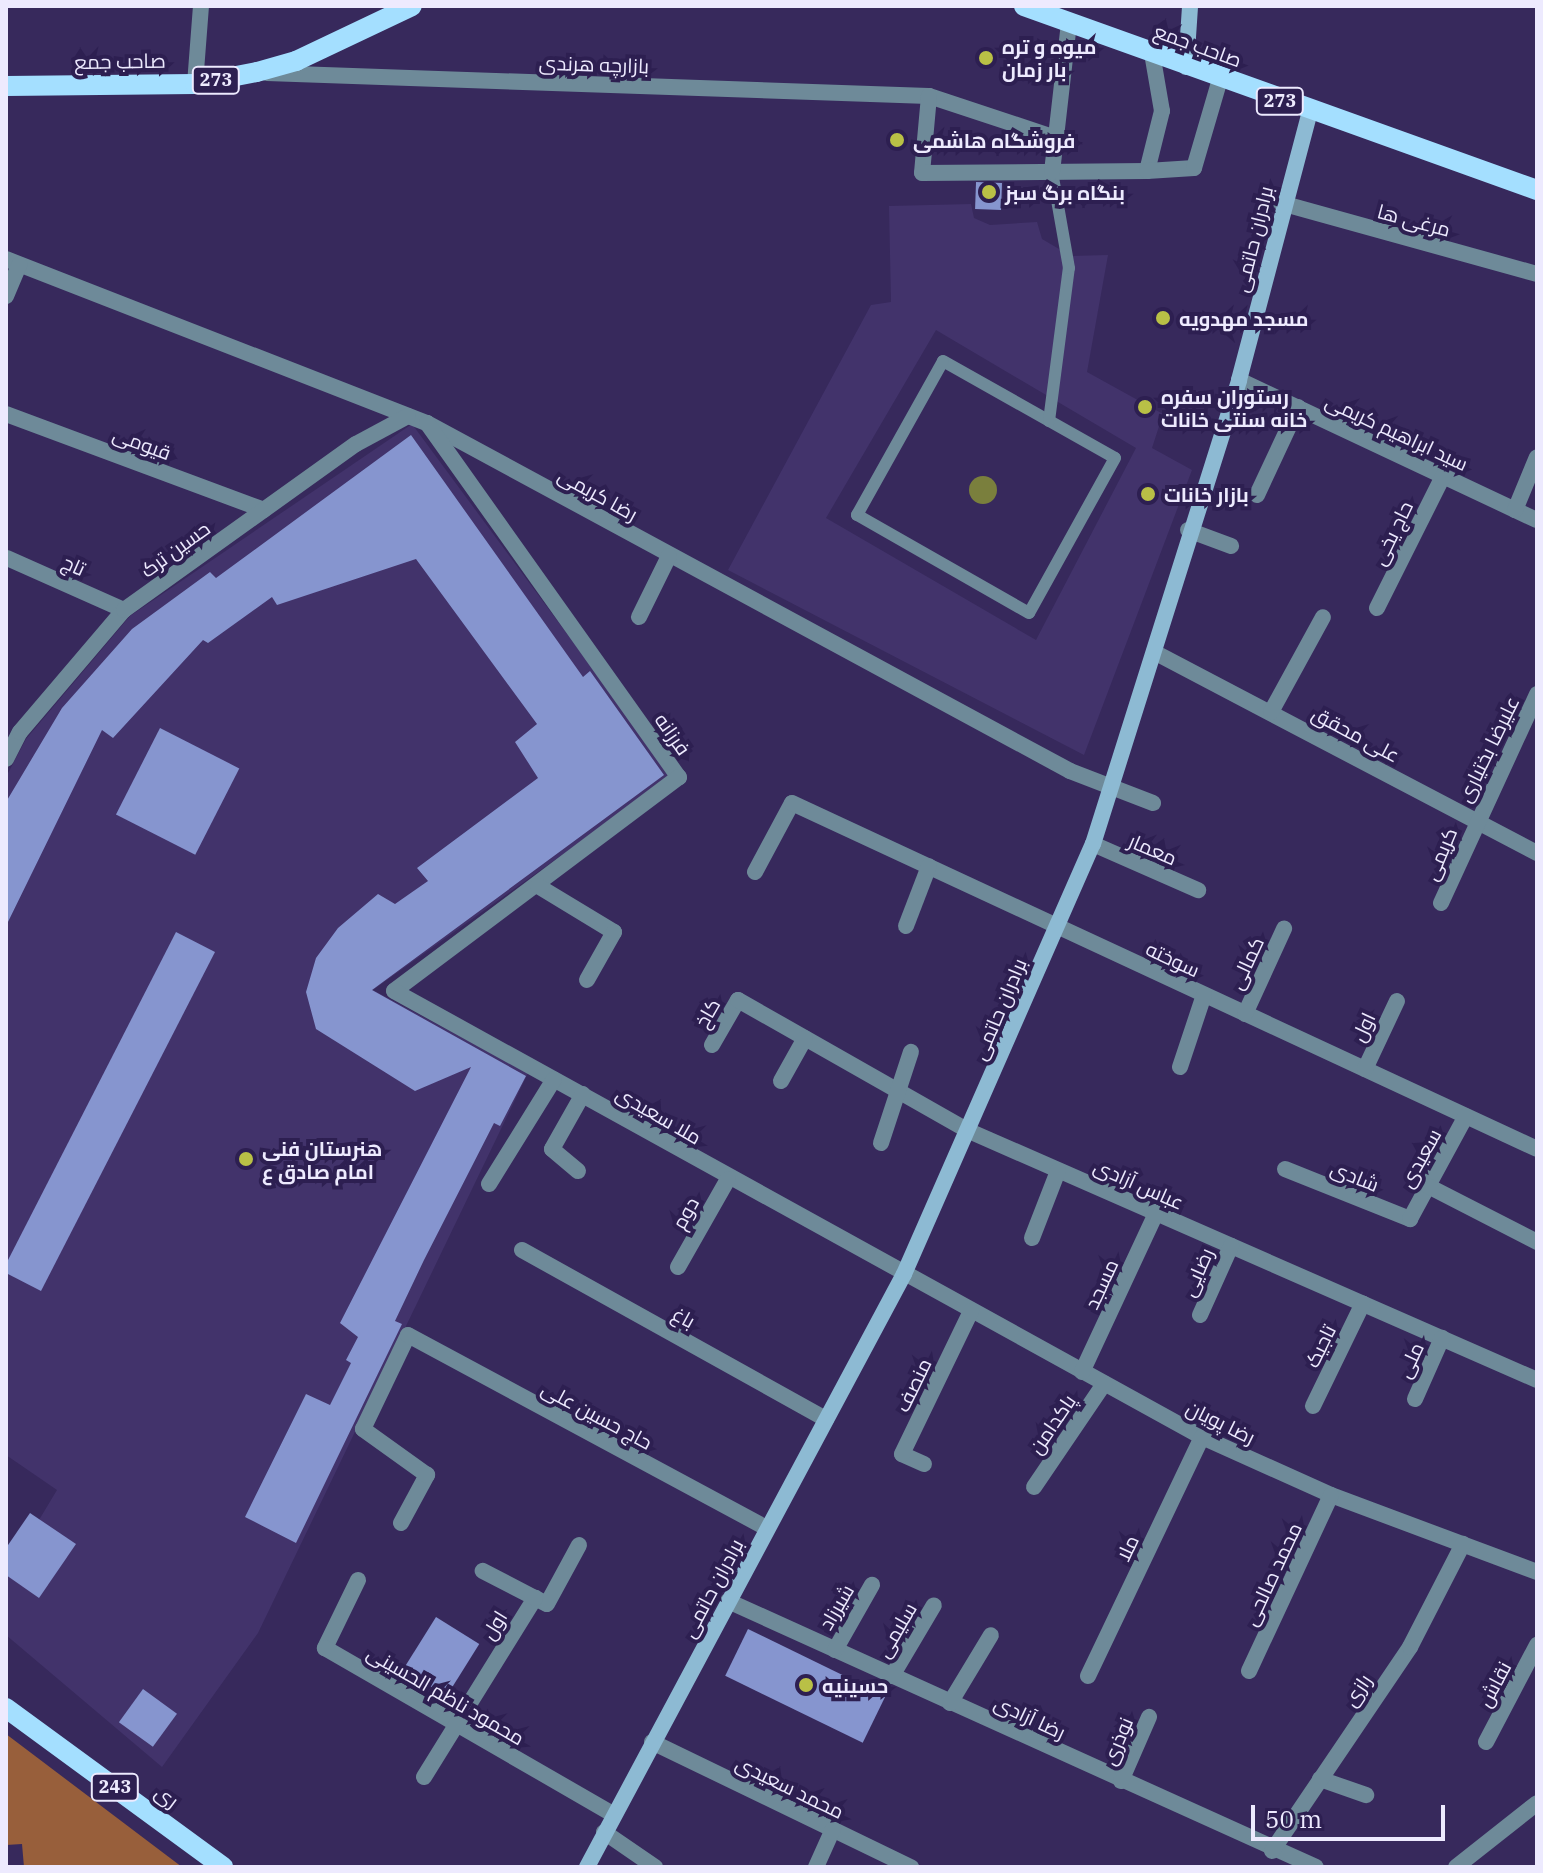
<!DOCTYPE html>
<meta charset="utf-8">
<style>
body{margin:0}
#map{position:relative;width:1543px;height:1873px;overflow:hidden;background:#37295c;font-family:"IBM Plex Serif",Cairo,serif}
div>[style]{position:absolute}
.built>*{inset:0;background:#42336b}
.forest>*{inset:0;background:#985f3b}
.water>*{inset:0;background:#7a7f3d}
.round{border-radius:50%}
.building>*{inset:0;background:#8695cf;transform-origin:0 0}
.lane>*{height:12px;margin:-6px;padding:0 6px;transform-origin:6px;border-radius:6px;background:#6e8a99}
.street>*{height:16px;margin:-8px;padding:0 8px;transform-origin:8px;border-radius:8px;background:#6e8a99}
.secondary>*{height:16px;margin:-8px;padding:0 8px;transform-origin:8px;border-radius:8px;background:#8dbad3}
.primary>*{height:20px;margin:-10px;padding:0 10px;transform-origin:10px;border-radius:10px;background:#a4dfff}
.dots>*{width:22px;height:22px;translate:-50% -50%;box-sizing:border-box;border:4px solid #2d1f51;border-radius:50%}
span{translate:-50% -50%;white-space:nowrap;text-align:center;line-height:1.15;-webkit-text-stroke:8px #2d1f51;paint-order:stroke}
.shield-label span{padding:2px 6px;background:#2d1f51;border:2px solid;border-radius:6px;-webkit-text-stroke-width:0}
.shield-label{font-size:18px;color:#edeafe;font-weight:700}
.street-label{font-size:20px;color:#edeafe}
.poi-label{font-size:20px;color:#edeafe;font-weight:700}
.left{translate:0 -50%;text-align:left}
.frame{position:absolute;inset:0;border:8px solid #edeafe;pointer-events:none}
.scale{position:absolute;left:1251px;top:1805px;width:194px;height:36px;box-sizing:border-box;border:4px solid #edeafe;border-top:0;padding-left:10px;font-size:24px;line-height:28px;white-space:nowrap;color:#edeafe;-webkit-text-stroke:6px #2d1f51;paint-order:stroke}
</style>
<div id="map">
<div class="built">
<div style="clip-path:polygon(evenodd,971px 204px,974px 218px,990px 225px,1037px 222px,1042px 239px,1071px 256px,1108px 255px,1087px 372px,1163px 414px,1152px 448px,1192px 470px,1084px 755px,728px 570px,871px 305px,891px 302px,889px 206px,971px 204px,936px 330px,1136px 448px,1036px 640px,826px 518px,936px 330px)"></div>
<div style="clip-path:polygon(412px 424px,672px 776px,373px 990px,528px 1073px,258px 1633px,162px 1767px,6px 1635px,6px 1575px,57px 1490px,6px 1455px,6px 777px,26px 739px,130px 616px)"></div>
</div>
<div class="forest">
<div style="clip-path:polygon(6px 1734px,182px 1867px,24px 1867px,22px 1844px,6px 1845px)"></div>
</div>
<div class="water">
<div class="round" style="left:969px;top:476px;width:28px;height:28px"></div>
</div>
<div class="building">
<div style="left:1002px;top:183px;width:27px;height:26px;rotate:92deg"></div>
<div style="clip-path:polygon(411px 435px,583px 677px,590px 671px,664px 775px,372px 990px,526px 1076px,500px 1126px,494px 1123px,424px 1260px,395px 1321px,402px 1324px,296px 1543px,245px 1517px,306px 1394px,330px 1405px,351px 1363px,346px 1360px,358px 1337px,340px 1323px,471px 1067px,415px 1091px,316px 1029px,306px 992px,316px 958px,338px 928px,378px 894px,395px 904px,428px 881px,417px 868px,538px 778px,515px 742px,537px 724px,416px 559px,277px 605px,272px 597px,208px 643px,203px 640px,113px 738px,102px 730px,6px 926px,6px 802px,62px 708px,132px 629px,210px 572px,216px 578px)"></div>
<div style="left:160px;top:728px;width:89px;height:97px;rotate:27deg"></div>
<div style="clip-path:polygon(176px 932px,215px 952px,41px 1291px,6px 1273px,6px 1264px)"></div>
<div style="clip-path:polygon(30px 1513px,76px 1544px,39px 1598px,6px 1575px,6px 1548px)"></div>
<div style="left:436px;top:1617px;width:51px;height:62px;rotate:32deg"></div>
<div style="left:748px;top:1629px;width:153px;height:52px;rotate:26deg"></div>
<div style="left:143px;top:1689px;width:42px;height:41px;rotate:36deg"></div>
</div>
<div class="lane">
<div style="left:943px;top:361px;width:197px;rotate:29.4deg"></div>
<div style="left:1115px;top:458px;width:177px;rotate:119deg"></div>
<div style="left:1029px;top:613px;width:198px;rotate:-150.3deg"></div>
<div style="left:857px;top:515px;width:176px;rotate:-60.8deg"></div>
<div style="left:1049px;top:421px;width:154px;rotate:-82.6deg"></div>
<div style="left:1069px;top:268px;width:97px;rotate:-100deg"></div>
</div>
<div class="street">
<div style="left:267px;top:73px;width:662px;rotate:1.99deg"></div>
<div style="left:195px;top:84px;width:78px;rotate:-85.6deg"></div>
<div style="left:1056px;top:138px;width:134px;rotate:-161.7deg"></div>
<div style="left:929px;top:96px;width:77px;rotate:95.2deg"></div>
<div style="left:922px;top:173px;width:225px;rotate:-0.5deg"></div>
<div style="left:1147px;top:171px;width:62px;rotate:-76deg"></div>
<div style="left:1162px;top:111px;width:59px;rotate:-99.8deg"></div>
<div style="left:1147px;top:171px;width:47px;rotate:-3.7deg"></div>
<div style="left:1194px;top:168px;width:93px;rotate:-73.7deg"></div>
<div style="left:1052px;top:172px;width:151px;rotate:-83.5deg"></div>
<div style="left:1281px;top:203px;width:266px;rotate:15.5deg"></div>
<div style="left:6px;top:259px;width:452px;rotate:21.3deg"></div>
<div style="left:427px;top:423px;width:731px;rotate:28.42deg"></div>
<div style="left:1070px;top:771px;width:89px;rotate:21.1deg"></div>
<div style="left:6px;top:296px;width:34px;rotate:-67deg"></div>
<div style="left:1239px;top:380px;width:329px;rotate:25.2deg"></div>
<div style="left:6px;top:414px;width:275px;rotate:20.4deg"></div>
<div style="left:427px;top:423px;width:435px;rotate:54.6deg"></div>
<div style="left:679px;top:777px;width:356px;rotate:143.1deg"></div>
<div style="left:394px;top:991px;width:923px;rotate:28.9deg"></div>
<div style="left:1202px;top:1437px;width:141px;rotate:24.2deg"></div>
<div style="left:1331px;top:1495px;width:220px;rotate:20.5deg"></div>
<div style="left:1257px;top:495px;width:97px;rotate:-65deg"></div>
<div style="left:1515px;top:510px;width:57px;rotate:-67.5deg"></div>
<div style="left:1188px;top:530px;width:46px;rotate:20.4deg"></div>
<div style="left:7px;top:558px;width:128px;rotate:24deg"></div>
<div style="left:1377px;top:608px;width:148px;rotate:-63.4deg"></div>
<div style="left:639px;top:617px;width:68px;rotate:-63.8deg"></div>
<div style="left:1154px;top:652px;width:433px;rotate:27.7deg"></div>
<div style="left:1271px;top:712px;width:108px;rotate:-61.3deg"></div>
<div style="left:6px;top:759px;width:30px;rotate:-63deg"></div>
<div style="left:20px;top:732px;width:160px;rotate:-49.6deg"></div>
<div style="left:124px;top:610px;width:285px;rotate:-35.6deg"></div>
<div style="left:356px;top:444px;width:59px;rotate:-28.3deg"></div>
<div style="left:1093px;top:844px;width:115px;rotate:23.7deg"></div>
<div style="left:755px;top:872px;width:78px;rotate:-61.8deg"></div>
<div style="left:792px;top:803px;width:821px;rotate:24.91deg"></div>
<div style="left:538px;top:886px;width:89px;rotate:31.2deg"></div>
<div style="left:614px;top:932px;width:55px;rotate:119.4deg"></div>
<div style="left:1441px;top:903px;width:230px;rotate:-65.3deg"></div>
<div style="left:906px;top:926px;width:64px;rotate:-69deg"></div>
<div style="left:1245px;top:1014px;width:94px;rotate:-65.4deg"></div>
<div style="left:712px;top:1045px;width:52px;rotate:-60deg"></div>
<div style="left:738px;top:1000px;width:266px;rotate:29.6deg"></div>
<div style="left:969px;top:1131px;width:620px;rotate:23.67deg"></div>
<div style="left:1180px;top:1067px;width:76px;rotate:-71.6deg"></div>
<div style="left:1365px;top:1069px;width:75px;rotate:-64.8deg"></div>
<div style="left:781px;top:1081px;width:49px;rotate:-60.8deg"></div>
<div style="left:881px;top:1143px;width:96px;rotate:-71.8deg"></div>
<div style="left:1285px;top:1169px;width:135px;rotate:21.8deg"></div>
<div style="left:1410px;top:1219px;width:117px;rotate:-61.5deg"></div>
<div style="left:578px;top:1171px;width:34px;rotate:-140deg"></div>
<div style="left:552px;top:1149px;width:63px;rotate:-60.6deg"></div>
<div style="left:489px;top:1184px;width:123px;rotate:-58.2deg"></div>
<div style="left:1428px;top:1186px;width:123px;rotate:27.2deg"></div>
<div style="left:1032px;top:1238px;width:72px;rotate:-68.8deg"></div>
<div style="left:522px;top:1250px;width:348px;rotate:29.1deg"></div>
<div style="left:678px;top:1267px;width:101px;rotate:-60.4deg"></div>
<div style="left:1200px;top:1315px;width:76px;rotate:-65.8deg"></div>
<div style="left:1082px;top:1372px;width:175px;rotate:-65deg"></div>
<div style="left:1415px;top:1399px;width:67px;rotate:-66.1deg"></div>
<div style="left:1313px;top:1406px;width:114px;rotate:-64.1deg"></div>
<div style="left:924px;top:1464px;width:24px;rotate:-156deg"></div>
<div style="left:902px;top:1454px;width:159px;rotate:-64.2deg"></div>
<div style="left:1034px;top:1487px;width:125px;rotate:-55.8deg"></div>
<div style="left:401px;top:1523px;width:55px;rotate:-61.6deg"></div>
<div style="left:427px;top:1475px;width:79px;rotate:-144.3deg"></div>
<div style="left:363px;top:1429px;width:104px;rotate:-64.4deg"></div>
<div style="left:408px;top:1335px;width:408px;rotate:28.3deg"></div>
<div style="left:358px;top:1580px;width:76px;rotate:115.9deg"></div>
<div style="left:325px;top:1648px;width:332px;rotate:30deg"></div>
<div style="left:535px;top:1598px;width:13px;rotate:27deg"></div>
<div style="left:547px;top:1604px;width:67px;rotate:-61.5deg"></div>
<div style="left:728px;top:1601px;width:645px;rotate:24.34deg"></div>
<div style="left:835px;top:1650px;width:75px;rotate:-60.4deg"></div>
<div style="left:1249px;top:1671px;width:194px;rotate:-65deg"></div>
<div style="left:892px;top:1676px;width:82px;rotate:-59.4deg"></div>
<div style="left:1088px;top:1676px;width:265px;rotate:-64.5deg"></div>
<div style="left:950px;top:1703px;width:79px;rotate:-58.9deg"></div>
<div style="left:652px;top:1742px;width:288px;rotate:25.8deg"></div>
<div style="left:1486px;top:1742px;width:110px;rotate:-62.3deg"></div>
<div style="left:424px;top:1777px;width:211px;rotate:-58.2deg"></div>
<div style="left:535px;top:1598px;width:59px;rotate:-152.6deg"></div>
<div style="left:1320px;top:1779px;width:49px;rotate:19.2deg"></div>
<div style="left:1121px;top:1781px;width:70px;rotate:-66.4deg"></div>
<div style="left:604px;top:1832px;width:62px;rotate:34.5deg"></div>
<div style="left:1272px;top:1851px;width:246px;rotate:-55.9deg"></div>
<div style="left:1410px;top:1647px;width:116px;rotate:-62.8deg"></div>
<div style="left:816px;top:1867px;width:42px;rotate:-65.9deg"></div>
<div style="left:1456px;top:1867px;width:103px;rotate:-38.3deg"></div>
</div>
<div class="secondary">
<div style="left:1186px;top:67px;width:61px;rotate:-86.2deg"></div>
<div style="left:587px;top:1867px;width:672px;rotate:-61.87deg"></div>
<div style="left:904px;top:1274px;width:470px;rotate:-66.3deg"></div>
<div style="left:1093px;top:844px;width:486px;rotate:-72.5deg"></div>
<div style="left:1239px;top:380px;width:278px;rotate:-75.2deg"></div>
</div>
<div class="primary">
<div style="left:1024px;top:6px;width:545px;rotate:19.73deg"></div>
<div style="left:6px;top:86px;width:189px;rotate:-0.6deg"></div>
<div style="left:195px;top:84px;width:63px;rotate:-11deg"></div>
<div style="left:257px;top:72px;width:41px;rotate:-15.8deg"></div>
<div style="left:296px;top:61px;width:128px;rotate:-25.4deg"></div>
<div style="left:6px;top:1708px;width:269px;rotate:36.2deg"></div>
</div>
<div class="dots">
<div style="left:986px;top:58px;background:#b9c046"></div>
<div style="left:897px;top:140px;background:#b9c046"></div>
<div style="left:989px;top:192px;background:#b9c046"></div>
<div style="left:1163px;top:318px;background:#b9c046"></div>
<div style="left:1145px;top:407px;background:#b9c046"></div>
<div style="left:1148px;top:494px;background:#b9c046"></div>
<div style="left:246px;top:1159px;background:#b9c046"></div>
<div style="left:806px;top:1685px;background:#b9c046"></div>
</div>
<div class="shield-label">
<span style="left:216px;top:80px">273</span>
<span style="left:1280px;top:101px">273</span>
<span style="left:115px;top:1787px">243</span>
</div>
<div class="street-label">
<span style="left:1198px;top:45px;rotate:20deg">صاحب جمع</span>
<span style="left:120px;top:61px;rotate:-1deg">صاحب جمع</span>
<span style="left:594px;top:64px;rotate:2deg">بازارچه هرندی</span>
<span style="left:1414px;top:220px;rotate:15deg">مرغی ها</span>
<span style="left:1253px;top:239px;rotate:-76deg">برادران حاتمی</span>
<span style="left:1397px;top:432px;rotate:25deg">سید ابراهیم کریمی</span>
<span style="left:142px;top:443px;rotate:20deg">قیومی</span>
<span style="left:598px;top:494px;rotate:29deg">رضا کریمی</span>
<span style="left:1392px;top:533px;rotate:-64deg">حاج یخی</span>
<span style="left:175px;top:549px;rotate:-36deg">حسین ترک</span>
<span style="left:74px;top:565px;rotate:24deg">تاج</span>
<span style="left:673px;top:734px;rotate:55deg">فرزانه</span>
<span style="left:1356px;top:734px;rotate:28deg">علی محقق</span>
<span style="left:1488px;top:749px;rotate:-64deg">علیرضا بختیاری</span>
<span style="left:1153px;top:849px;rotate:23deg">معمار</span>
<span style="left:1440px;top:854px;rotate:-67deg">کریمی</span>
<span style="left:1173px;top:959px;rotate:25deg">سوخته</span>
<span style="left:1246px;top:963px;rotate:-65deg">کمالی</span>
<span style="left:999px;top:1009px;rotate:-67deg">برادران حاتمی</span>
<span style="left:707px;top:1013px;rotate:-60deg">کاخ</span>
<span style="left:1363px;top:1027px;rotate:-65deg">اول</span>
<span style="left:659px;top:1115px;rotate:30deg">ملا سعیدی</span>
<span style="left:1420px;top:1158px;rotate:-61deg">سعیدی</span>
<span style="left:1355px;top:1176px;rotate:22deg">شادی</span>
<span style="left:1139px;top:1184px;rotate:24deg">عباس آزادی</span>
<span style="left:685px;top:1213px;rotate:-61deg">دوم</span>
<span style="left:1197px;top:1272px;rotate:-66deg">رضایی</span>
<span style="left:1101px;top:1284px;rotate:-65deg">مسجد</span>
<span style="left:684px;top:1317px;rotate:29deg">باغ</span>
<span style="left:1320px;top:1346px;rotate:-64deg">تاجیک</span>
<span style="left:1410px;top:1360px;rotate:-65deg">ملی</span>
<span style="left:913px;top:1385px;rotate:-64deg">منصف</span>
<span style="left:597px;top:1415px;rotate:28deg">حاج حسین علی</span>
<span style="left:1221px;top:1422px;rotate:26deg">رضا پویان</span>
<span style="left:1052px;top:1424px;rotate:-56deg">پاکدامن</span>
<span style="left:1127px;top:1548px;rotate:-65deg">ملا</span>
<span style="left:1272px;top:1574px;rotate:-65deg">محمد صالحی</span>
<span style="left:712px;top:1588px;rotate:-62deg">برادران حاتمی</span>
<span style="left:836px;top:1607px;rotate:-60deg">شیرزاد</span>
<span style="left:494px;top:1625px;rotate:-58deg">اول</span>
<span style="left:896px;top:1630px;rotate:-60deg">سلیمی</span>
<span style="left:1494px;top:1684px;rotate:-62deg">نقاش</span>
<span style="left:1357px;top:1690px;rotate:-56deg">رازی</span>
<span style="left:446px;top:1695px;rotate:30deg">محمود ناظم الحسینی</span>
<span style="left:1030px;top:1717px;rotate:25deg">رضا آزادی</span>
<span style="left:1117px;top:1741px;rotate:-67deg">نوذری</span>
<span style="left:790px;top:1787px;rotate:26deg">محمد سعیدی</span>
<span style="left:167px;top:1796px;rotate:36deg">ری</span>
</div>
<div class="poi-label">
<span class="left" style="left:1002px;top:58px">میوه و تره<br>بار زمان</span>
<span class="left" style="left:913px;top:140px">فروشگاه هاشمی</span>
<span class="left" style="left:1005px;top:192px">بنگاه برگ سبز</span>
<span class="left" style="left:1179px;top:318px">مسجد مهدویه</span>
<span class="left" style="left:1161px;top:408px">رستوران سفره<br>خانه سنتی خانات</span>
<span class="left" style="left:1164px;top:494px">بازار خانات</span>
<span class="left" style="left:262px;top:1160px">هنرستان فنی<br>امام صادق ع</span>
<span class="left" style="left:822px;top:1685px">حسینیه</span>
</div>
<div class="frame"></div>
<div class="scale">50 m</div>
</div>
